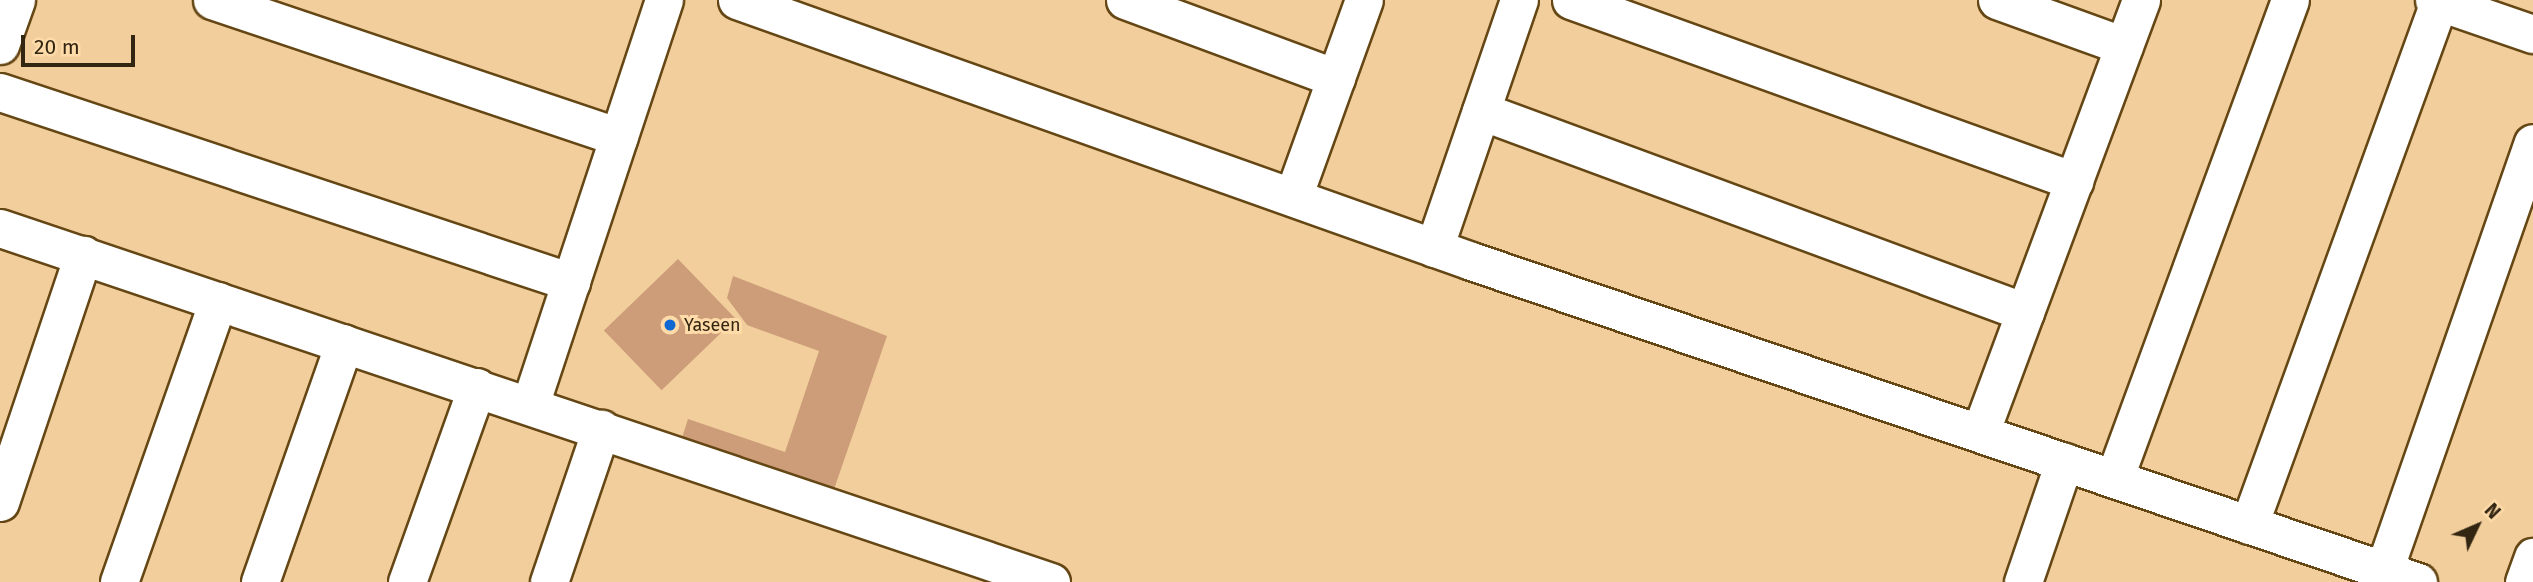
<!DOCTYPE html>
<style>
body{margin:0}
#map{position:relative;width:2533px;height:582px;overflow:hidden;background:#f1ce9c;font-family:"Fira Sans",sans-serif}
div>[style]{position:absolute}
.building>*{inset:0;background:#cd9c79;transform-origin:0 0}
.roads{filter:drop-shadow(2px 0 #654715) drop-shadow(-2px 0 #654715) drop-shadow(0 2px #654715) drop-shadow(0 -2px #654715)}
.street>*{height:37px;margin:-18.5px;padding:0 18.5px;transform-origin:18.5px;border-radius:18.5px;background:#fff}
.dots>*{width:19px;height:19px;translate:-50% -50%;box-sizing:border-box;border:4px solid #fedba8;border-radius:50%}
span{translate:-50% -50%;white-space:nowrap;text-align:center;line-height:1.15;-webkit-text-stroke:6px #fedba8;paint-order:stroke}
.poi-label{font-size:18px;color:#322511}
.left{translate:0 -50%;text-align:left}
.north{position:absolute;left:2442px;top:491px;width:70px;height:70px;-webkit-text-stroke:5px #fedba8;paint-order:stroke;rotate:46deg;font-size:19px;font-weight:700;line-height:28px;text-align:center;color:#322511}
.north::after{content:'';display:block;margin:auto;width:24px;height:32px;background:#322511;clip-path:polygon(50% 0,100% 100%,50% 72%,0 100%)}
.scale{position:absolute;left:21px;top:35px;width:114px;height:32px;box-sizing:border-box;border:4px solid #322511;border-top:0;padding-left:9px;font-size:21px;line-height:24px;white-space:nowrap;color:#322511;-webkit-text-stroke:5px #fedba8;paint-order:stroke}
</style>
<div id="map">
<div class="building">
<div style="left:678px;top:259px;width:83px;height:103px;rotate:46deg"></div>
<div style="clip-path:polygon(733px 276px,887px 336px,832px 495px,680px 444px,688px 419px,785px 452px,819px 351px,747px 325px,727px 298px)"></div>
</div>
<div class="roads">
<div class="street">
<div style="left:212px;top:0;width:429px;rotate:18.6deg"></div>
<div style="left:737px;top:0;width:779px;rotate:19.57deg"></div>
<div style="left:1471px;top:261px;width:1000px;rotate:18.72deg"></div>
<div style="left:1125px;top:0;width:225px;rotate:20.3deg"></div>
<div style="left:1571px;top:0;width:535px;rotate:19.79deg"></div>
<div style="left:1997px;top:0;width:135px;rotate:19.9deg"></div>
<div style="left:2434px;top:0;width:105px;rotate:19deg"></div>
<div style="left:0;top:45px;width:48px;rotate:-70.4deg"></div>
<div style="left:0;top:92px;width:602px;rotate:18.4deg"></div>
<div style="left:1481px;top:111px;width:580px;rotate:20.28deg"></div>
<div style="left:1293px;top:197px;width:209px;rotate:-70.2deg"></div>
<div style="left:0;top:228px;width:1109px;rotate:18.61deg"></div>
<div style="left:1434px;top:248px;width:262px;rotate:-71.1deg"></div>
<div style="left:530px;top:405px;width:427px;rotate:-71.7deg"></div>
<div style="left:1980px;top:433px;width:462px;rotate:-69.6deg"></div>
<div style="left:2114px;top:479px;width:510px;rotate:-69.83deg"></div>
<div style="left:0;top:502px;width:261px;rotate:-71.4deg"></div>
<div style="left:2249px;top:525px;width:556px;rotate:-70.03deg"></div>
<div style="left:2384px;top:570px;width:452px;rotate:-70.8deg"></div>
<div style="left:119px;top:582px;width:298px;rotate:-70.6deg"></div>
<div style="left:260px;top:582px;width:253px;rotate:-70.6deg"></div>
<div style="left:407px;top:582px;width:207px;rotate:-70.3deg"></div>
<div style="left:549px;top:582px;width:162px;rotate:-71.2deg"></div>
<div style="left:2023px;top:582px;width:127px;rotate:-71.1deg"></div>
<div style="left:2524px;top:582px;width:27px;rotate:-70deg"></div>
</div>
</div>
<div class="dots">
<div style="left:670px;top:325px;background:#1069d2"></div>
</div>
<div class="poi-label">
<span class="left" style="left:684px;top:325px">Yaseen</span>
</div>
<div class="north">N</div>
<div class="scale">20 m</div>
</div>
